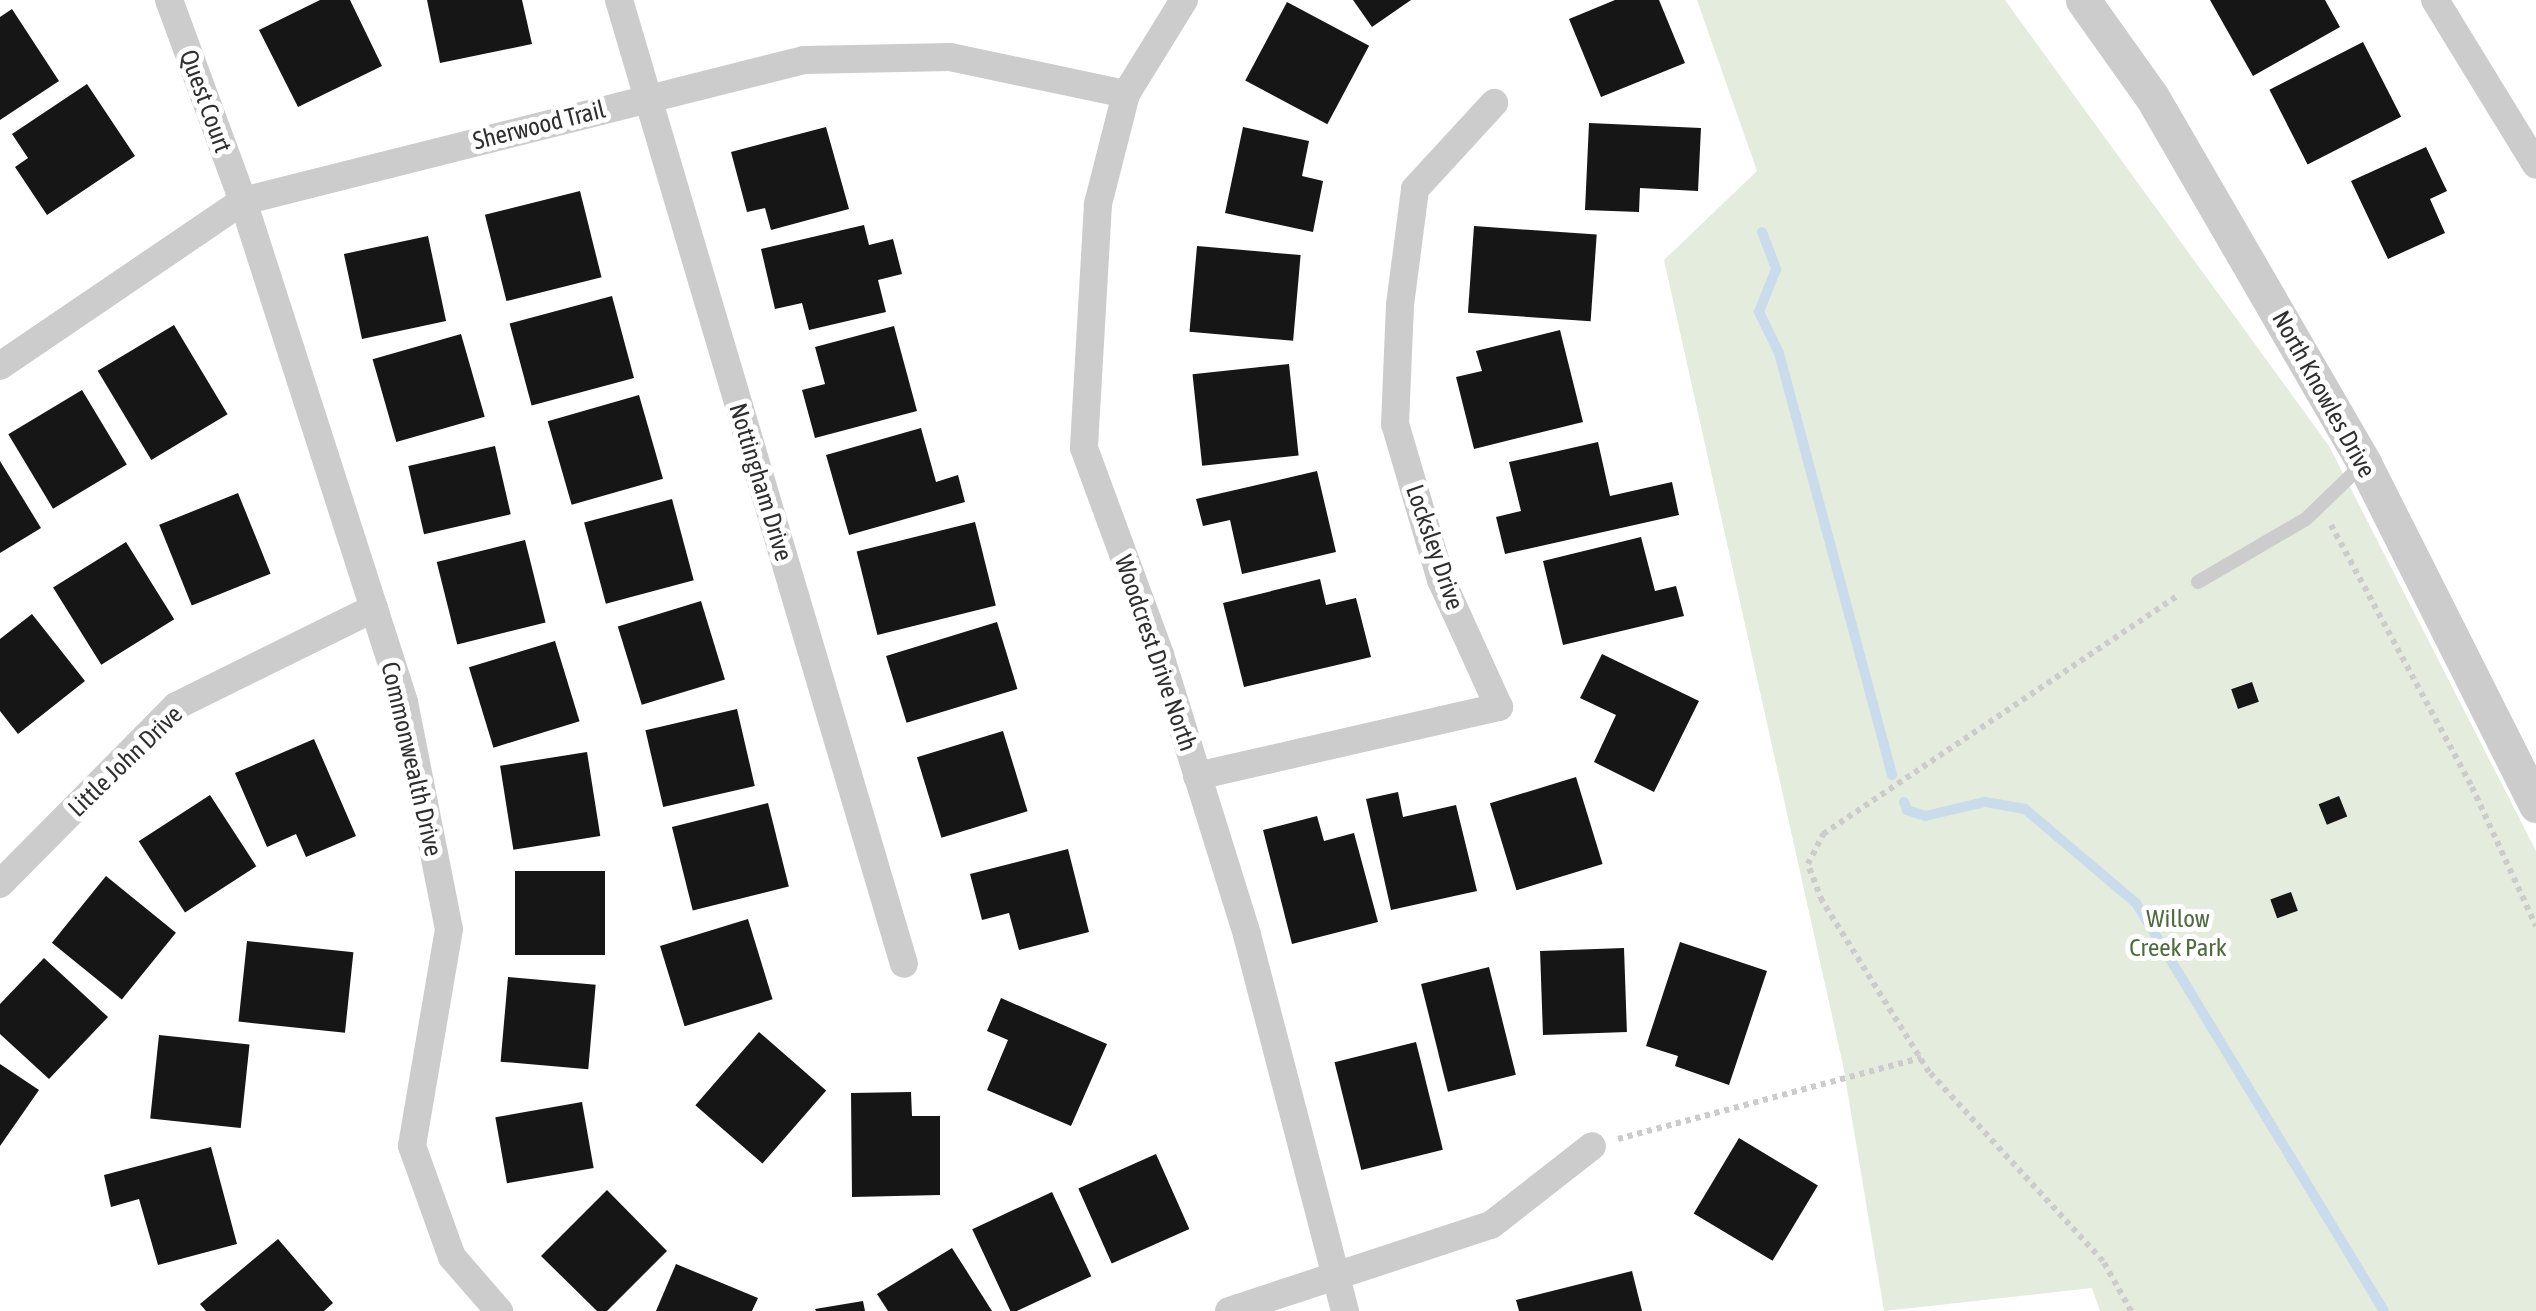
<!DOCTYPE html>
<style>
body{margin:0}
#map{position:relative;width:2536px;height:1311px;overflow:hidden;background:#fff;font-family:"Asap Condensed",sans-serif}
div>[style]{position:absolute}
.green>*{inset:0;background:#e4ecdd}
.stream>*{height:10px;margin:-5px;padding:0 5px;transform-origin:5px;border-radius:5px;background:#cadbec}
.building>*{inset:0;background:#161616;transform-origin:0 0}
.path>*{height:6px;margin-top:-3px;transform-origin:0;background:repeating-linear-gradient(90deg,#ccc 0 5px,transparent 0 10px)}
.service>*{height:14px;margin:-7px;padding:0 7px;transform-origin:7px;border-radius:7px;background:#ccc}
.minor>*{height:28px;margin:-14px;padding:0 14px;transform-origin:14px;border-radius:14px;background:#ccc}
.tertiary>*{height:35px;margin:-17.5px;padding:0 17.5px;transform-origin:17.5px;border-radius:17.5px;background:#ccc}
span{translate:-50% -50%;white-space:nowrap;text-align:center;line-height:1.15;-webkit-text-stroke:10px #fff;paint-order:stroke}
.street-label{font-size:25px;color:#2f2f2f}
.park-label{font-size:25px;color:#4d6b3c}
</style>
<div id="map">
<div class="green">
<div style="clip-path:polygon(1697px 0,2005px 0,2329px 446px,2536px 851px,2536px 1311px,2100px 1311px,2092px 1288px,1884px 1311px,1843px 1065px,1664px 260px,1757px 171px)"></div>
</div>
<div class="stream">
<div style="left:1762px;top:232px;width:40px;rotate:69deg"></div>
<div style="left:1776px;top:269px;width:46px;rotate:111.6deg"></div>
<div style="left:1759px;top:312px;width:46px;rotate:64deg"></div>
<div style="left:1779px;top:353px;width:437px;rotate:75deg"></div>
<div style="left:1904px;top:802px;width:9px;rotate:69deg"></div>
<div style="left:1907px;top:810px;width:19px;rotate:18deg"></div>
<div style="left:1925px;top:816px;width:62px;rotate:-13.1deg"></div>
<div style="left:1985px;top:802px;width:41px;rotate:9.9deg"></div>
<div style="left:2025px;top:809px;width:145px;rotate:40.3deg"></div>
<div style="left:2136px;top:903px;width:477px;rotate:58.7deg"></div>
</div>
<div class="building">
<div style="clip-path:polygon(320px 0,350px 0,382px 66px,298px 107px,259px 30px)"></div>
<div style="clip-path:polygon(427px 0,522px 0,532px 44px,440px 63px)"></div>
<div style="clip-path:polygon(1353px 0,1411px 0,1372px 27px)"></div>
<div style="clip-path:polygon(1615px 0,1659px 0,1685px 63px,1601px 97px,1569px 19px)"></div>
<div style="clip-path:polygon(2210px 0,2325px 0,2340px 27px,2253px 76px)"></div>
<div style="left:1287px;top:2px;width:93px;height:89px;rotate:28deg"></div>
<div style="clip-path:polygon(12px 9px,59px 81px,0 120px,0 17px)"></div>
<div style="left:2363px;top:42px;width:84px;height:105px;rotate:63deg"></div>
<div style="clip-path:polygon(87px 84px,135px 156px,47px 215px,15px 167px,28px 158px,12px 134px)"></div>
<div style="clip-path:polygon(1589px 123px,1701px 128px,1698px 191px,1640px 188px,1639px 212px,1585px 210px)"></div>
<div style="clip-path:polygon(826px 127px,849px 209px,771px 230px,765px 208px,747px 212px,731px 152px)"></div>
<div style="clip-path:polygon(1243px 127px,1309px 141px,1302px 176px,1323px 181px,1313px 232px,1225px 213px)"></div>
<div style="clip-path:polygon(2426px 147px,2447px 191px,2430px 199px,2445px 233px,2388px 259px,2351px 181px)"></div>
<div style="left:580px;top:191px;width:89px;height:98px;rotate:76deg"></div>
<div style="clip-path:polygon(864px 225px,869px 245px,893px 239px,902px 274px,878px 280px,886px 312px,809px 330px,802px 303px,775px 309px,761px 249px)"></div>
<div style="left:1474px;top:226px;width:123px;height:87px;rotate:4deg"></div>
<div style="left:428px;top:236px;width:87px;height:86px;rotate:78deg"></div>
<div style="left:1197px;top:246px;width:104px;height:86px;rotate:5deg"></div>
<div style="left:612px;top:296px;width:85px;height:106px;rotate:75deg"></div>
<div style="left:174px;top:325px;width:104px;height:89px;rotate:59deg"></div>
<div style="clip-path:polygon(894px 326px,917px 411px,815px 438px,802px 390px,825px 384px,815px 347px)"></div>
<div style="clip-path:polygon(1560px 330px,1583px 422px,1474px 449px,1456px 377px,1482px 371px,1476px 351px)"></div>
<div style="left:461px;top:334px;width:86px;height:92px;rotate:74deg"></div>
<div style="left:1289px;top:364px;width:92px;height:97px;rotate:84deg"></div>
<div style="left:82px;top:390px;width:87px;height:86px;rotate:59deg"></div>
<div style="left:639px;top:395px;width:87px;height:95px;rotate:74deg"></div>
<div style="clip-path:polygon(921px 428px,936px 482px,958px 475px,965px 502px,849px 535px,826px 455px)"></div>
<div style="clip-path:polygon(1598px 442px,1610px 496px,1672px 482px,1679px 515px,1505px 554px,1496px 517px,1521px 511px,1509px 462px)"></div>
<div style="left:495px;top:446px;width:70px;height:89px;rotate:77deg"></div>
<div style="clip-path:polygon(0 461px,41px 528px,0 553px)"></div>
<div style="clip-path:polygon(1317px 471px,1336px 552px,1242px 574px,1230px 520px,1203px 526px,1196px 499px)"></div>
<div style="left:238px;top:493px;width:87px;height:85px;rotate:68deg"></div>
<div style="left:672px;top:499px;width:84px;height:91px;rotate:75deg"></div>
<div style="left:975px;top:522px;width:86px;height:122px;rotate:76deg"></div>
<div style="clip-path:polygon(1641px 537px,1655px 591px,1676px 586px,1684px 616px,1563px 645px,1543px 561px)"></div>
<div style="left:525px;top:540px;width:85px;height:91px;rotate:76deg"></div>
<div style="left:126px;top:542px;width:91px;height:86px;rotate:58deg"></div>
<div style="clip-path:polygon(1320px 579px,1326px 605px,1356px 598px,1371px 657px,1244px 687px,1223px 603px)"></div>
<div style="left:701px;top:601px;width:82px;height:87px;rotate:73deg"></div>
<div style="clip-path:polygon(32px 614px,85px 681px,18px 734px,0 711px,0 639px)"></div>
<div style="left:997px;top:622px;width:70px;height:116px;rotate:73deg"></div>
<div style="left:555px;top:641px;width:84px;height:90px;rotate:73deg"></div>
<div style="clip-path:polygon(1602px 654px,1699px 701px,1654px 792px,1594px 762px,1616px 715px,1580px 698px)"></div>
<div style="left:2252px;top:682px;width:21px;height:22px;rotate:71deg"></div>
<div style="left:737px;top:709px;width:79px;height:94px;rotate:77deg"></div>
<div style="left:1003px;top:731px;width:84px;height:90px;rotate:73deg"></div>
<div style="clip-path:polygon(314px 739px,356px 836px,306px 857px,296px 834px,267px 847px,235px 773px)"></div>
<div style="left:587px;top:752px;width:85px;height:88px;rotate:81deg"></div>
<div style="left:1576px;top:777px;width:91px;height:90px;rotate:73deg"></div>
<div style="clip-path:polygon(1398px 792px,1403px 817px,1456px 805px,1477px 891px,1391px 910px,1366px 799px)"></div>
<div style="left:210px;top:795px;width:85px;height:85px;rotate:57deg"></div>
<div style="left:2339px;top:796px;width:22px;height:22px;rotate:68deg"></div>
<div style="left:768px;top:803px;width:86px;height:99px;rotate:76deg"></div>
<div style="clip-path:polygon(1317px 816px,1324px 841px,1354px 833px,1378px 922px,1292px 944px,1263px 830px)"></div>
<div style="clip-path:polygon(1068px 849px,1089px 932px,1019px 950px,1009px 913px,982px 920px,970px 874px)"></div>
<div style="left:515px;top:871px;width:90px;height:84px"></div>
<div style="left:106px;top:876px;width:90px;height:86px;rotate:39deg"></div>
<div style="left:2291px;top:892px;width:20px;height:22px;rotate:70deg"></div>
<div style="left:748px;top:919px;width:84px;height:92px;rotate:73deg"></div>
<div style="left:247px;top:941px;width:107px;height:81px;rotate:6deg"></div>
<div style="clip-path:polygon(1680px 942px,1767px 971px,1729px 1085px,1675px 1066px,1678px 1056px,1646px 1046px)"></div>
<div style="left:1624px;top:948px;width:84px;height:84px;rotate:88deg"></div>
<div style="clip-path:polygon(44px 958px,108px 1017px,49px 1079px,0 1034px,0 1004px)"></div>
<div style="left:1489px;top:967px;width:111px;height:70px;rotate:76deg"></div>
<div style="left:508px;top:977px;width:88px;height:85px;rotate:5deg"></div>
<div style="clip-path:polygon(1001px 998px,1107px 1044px,1071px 1126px,987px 1090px,1008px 1040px,987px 1031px)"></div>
<div style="left:759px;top:1032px;width:89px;height:97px;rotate:41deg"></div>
<div style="left:159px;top:1035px;width:91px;height:84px;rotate:6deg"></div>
<div style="left:1416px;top:1042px;width:111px;height:84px;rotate:76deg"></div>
<div style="clip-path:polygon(0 1064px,39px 1090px,0 1146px)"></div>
<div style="clip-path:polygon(911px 1092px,912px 1116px,940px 1116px,940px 1195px,852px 1197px,851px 1093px)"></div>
<div style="left:582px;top:1102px;width:67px;height:88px;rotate:80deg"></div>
<div style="left:1739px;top:1138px;width:92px;height:88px;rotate:31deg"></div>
<div style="clip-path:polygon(211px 1147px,237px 1244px,158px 1265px,139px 1199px,111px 1207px,104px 1175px)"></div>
<div style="left:1156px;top:1154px;width:82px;height:85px;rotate:66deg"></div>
<div style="clip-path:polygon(607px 1190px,667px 1251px,607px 1311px,597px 1311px,541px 1256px)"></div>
<div style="left:1052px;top:1192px;width:93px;height:88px;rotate:65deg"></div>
<div style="clip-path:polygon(278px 1239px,333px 1303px,324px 1311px,206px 1311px,200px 1304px)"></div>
<div style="clip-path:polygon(952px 1248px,992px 1311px,888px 1311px,877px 1294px)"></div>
<div style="clip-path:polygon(676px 1264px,758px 1298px,752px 1311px,656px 1311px)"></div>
<div style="clip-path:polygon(1632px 1271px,1642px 1311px,1519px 1311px,1516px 1300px)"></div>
<div style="clip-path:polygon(863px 1301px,865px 1311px,816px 1311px,815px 1309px)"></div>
</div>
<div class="path">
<div style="left:2331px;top:525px;width:298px;rotate:61.7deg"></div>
<div style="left:2472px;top:787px;width:153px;rotate:65.3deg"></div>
<div style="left:1618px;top:1139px;width:314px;rotate:-15deg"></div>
<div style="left:2131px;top:1311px;width:57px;rotate:-119.2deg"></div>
<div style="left:2103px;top:1261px;width:257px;rotate:-132.6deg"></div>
<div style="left:1929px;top:1072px;width:202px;rotate:-122deg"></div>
<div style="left:1822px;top:901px;width:40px;rotate:-111deg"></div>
<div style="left:1808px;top:864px;width:34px;rotate:-63deg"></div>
<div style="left:1823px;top:834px;width:429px;rotate:-33.9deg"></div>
</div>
<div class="service">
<div style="left:2198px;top:582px;width:125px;rotate:-30.3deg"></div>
<div style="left:2306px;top:519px;width:79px;rotate:-44deg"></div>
</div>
<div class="minor">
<div style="left:169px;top:0;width:214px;rotate:69.8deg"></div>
<div style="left:243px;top:201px;width:526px;rotate:72.18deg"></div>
<div style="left:404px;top:702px;width:231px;rotate:78.8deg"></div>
<div style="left:449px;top:929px;width:220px;rotate:99.7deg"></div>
<div style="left:412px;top:1146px;width:118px;rotate:70.2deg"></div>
<div style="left:452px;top:1257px;width:72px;rotate:49deg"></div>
<div style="left:619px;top:0;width:1005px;rotate:73.53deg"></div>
<div style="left:1184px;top:0;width:110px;rotate:121.7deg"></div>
<div style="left:1126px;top:94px;width:114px;rotate:104.3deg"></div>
<div style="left:1098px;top:204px;width:244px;rotate:93.3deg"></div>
<div style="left:1084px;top:448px;width:221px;rotate:69.8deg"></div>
<div style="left:1160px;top:655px;width:293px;rotate:72.7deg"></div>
<div style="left:1247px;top:935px;width:389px;rotate:75.4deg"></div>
<div style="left:2435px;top:0;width:193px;rotate:58.5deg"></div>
<div style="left:0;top:366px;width:294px;rotate:-34.2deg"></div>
<div style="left:243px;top:201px;width:578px;rotate:-14.11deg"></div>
<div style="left:804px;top:60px;width:146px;rotate:-1.2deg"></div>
<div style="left:950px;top:57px;width:180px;rotate:11.9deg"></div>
<div style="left:1197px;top:776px;width:310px;rotate:-12.9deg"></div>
<div style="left:1499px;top:707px;width:140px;rotate:-114.5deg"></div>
<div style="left:1441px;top:580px;width:163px;rotate:-106.4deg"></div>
<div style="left:1395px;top:424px;width:119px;rotate:-87.6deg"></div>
<div style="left:1400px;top:305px;width:117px;rotate:-82.6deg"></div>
<div style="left:1415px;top:189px;width:117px;rotate:-47.4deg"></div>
<div style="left:0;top:884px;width:250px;rotate:-45.3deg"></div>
<div style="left:176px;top:706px;width:221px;rotate:-26.3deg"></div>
<div style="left:1229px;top:1311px;width:276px;rotate:-18.2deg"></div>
<div style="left:1491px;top:1225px;width:128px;rotate:-38deg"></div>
</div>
<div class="tertiary">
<div style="left:2083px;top:0;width:119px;rotate:54.6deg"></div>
<div style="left:2152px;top:97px;width:423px;rotate:59.9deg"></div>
<div style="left:2364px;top:463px;width:383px;rotate:63.3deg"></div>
</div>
<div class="street-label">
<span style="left:206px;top:101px;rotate:70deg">Quest Court</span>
<span style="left:539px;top:125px;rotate:-14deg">Sherwood Trail</span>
<span style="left:2324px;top:394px;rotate:61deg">North Knowles Drive</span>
<span style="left:761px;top:482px;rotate:73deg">Nottingham Drive</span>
<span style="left:1435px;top:547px;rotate:71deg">Locksley Drive</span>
<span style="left:1156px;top:653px;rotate:71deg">Woodcrest Drive North</span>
<span style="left:412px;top:759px;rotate:77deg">Commonwealth Drive</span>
<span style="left:125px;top:761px;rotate:-44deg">Little John Drive</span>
</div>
<div class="park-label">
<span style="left:2178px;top:933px">Willow<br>Creek Park</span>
</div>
</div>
